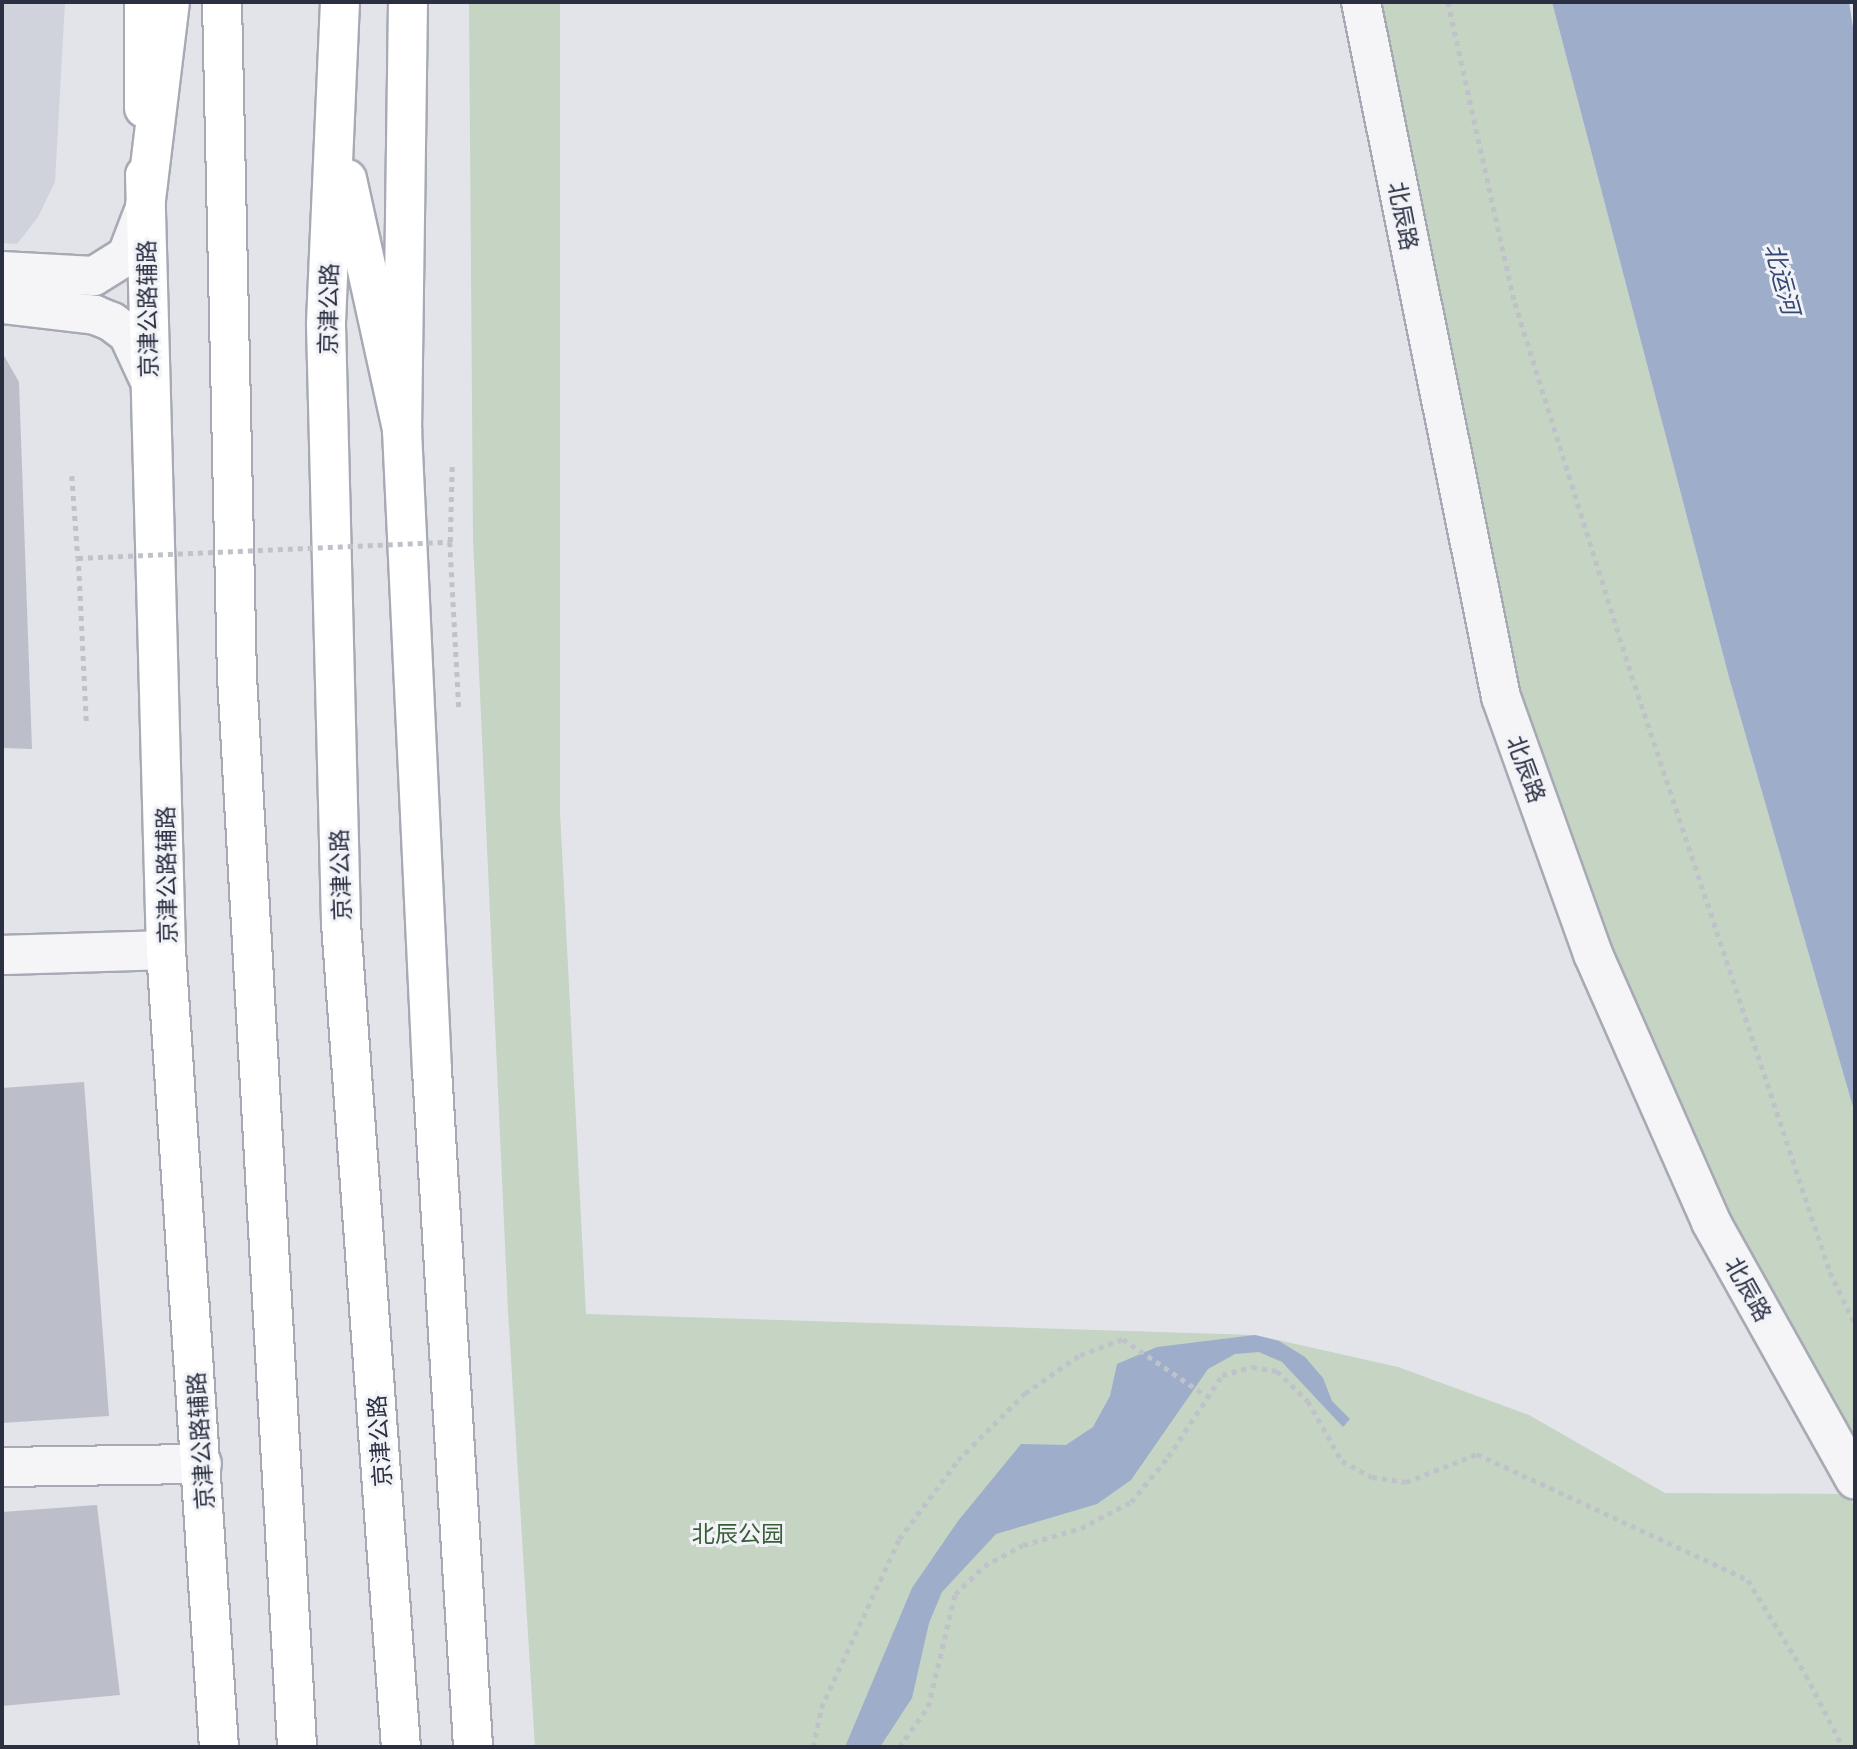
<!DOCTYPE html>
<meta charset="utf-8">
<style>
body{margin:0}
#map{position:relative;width:1857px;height:1749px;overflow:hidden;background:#e2e4ea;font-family:"IBM Plex Sans","Noto Sans SC",sans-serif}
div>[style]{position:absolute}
.built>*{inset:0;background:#d0d3dc}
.green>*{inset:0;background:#c5d4c3}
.water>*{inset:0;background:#9dadca}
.building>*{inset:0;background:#bcbfca}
.path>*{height:4.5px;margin-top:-2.25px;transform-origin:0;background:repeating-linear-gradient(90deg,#c0c2c9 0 5px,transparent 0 10px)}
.roads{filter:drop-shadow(2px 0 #a7aab4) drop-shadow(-2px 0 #a7aab4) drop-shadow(0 2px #a7aab4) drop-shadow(0 -2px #a7aab4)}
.minor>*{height:38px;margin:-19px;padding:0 19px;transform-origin:19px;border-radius:19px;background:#f5f5f8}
.major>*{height:38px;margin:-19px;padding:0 19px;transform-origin:19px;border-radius:19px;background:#fff}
.highway>*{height:38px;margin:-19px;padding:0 19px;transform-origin:19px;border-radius:19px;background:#fff}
.path-bridge>*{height:4.5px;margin-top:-2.25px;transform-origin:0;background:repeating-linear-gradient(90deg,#c0c2c9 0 5px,transparent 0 10px)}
span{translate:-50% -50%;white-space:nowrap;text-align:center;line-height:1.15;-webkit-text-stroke:6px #f2f3f7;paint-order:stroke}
.street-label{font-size:23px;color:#2a2f42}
.park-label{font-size:23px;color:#395e37}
.water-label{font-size:24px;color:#344876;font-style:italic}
.frame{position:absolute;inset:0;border:4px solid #2a2f42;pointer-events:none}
</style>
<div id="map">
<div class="built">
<div style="clip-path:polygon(2px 2px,65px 2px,55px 182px,38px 217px,17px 244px,2px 243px)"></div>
</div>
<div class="green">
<div style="clip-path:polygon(469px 2px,560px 2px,560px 812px,586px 1314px,1255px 1335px,1398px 1367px,1529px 1415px,1665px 1493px,1848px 1494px,1855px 1508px,1855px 1747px,535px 1747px,508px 1311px,473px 539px)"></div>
<div style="clip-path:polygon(1361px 2px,1552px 2px,1730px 681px,1855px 1114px,1855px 1480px,1711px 1222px,1501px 697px)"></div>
</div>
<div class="water">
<div style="clip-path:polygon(1552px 2px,1849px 2px,1855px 40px,1855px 1114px,1730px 681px)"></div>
<div style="clip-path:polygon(1255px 1335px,1279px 1341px,1305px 1357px,1323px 1378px,1332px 1401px,1350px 1419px,1343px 1427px,1282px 1362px,1259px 1352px,1235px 1354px,1208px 1369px,1131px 1480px,1097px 1504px,996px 1534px,942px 1592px,929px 1623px,912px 1698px,880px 1747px,845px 1747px,912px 1588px,958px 1521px,1021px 1444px,1066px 1445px,1093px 1427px,1110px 1396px,1117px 1364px,1157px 1347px)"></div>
</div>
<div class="building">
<div style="clip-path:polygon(2px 352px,19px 382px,32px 749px,2px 748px)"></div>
<div style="clip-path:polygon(84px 1082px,109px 1416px,2px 1423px,2px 1088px)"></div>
<div style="clip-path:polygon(97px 1505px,120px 1695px,2px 1706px,2px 1512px)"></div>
</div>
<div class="path">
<div style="left:1448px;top:2px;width:308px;rotate:77.5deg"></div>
<div style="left:1515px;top:303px;width:400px;rotate:72.6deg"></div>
<div style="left:1635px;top:685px;width:619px;rotate:71.62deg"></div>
<div style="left:1830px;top:1272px;width:58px;rotate:64.3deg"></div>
<div style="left:72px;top:476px;width:82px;rotate:85.8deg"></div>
<div style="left:450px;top:542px;width:78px;rotate:-88.5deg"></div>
<div style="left:813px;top:1747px;width:40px;rotate:-78deg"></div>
<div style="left:821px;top:1708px;width:186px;rotate:-65.2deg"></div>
<div style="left:899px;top:1539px;width:99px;rotate:-53.2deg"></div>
<div style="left:958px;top:1460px;width:95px;rotate:-45deg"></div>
<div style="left:1025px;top:1393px;width:67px;rotate:-34.6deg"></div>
<div style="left:1080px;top:1355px;width:46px;rotate:-20.4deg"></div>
<div style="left:1123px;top:1339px;width:99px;rotate:34.3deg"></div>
<div style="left:899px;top:1747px;width:49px;rotate:-54.1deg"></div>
<div style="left:928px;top:1707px;width:116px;rotate:-76.6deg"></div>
<div style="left:955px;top:1594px;width:40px;rotate:-44deg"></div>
<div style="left:984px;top:1566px;width:44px;rotate:-28.3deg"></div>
<div style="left:1023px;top:1545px;width:60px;rotate:-16.3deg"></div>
<div style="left:1081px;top:1528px;width:56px;rotate:-27.5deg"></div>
<div style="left:1131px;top:1502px;width:58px;rotate:-50.6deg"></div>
<div style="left:1168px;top:1457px;width:98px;rotate:-56.6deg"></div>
<div style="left:1222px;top:1375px;width:31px;rotate:-15deg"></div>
<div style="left:1252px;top:1367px;width:25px;rotate:9deg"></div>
<div style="left:1277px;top:1371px;width:43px;rotate:44.1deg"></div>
<div style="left:1308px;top:1401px;width:69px;rotate:60.5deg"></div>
<div style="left:1342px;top:1461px;width:34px;rotate:28deg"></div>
<div style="left:1372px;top:1477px;width:34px;rotate:8deg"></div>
<div style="left:1406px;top:1482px;width:76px;rotate:-21.5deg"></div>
<div style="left:1477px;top:1454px;width:299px;rotate:24.9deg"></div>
<div style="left:1748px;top:1580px;width:111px;rotate:58.6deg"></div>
<div style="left:1806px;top:1675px;width:81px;rotate:62.8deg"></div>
</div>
<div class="roads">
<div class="minor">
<div style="left:1361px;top:2px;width:709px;rotate:78.61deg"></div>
<div style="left:1501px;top:697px;width:273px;rotate:70.3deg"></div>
<div style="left:1593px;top:954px;width:293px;rotate:66.2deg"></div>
<div style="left:1711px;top:1222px;width:295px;rotate:60.8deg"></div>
<div style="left:2px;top:271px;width:92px;rotate:3.1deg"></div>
<div style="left:94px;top:276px;width:39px;rotate:-32deg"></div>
<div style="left:127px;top:255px;width:50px;rotate:-69deg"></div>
<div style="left:2px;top:304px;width:94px;rotate:6.7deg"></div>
<div style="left:95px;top:315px;width:18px;rotate:22deg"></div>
<div style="left:112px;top:322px;width:20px;rotate:37deg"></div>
<div style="left:128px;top:334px;width:47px;rotate:65.1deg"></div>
<div style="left:2px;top:955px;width:164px;rotate:-1.7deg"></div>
<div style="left:2px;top:1467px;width:200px;rotate:-0.9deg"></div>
</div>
<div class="major">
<div style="left:144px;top:2px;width:106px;rotate:90deg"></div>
<div style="left:408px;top:2px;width:428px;rotate:90.8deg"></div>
<div style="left:402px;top:430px;width:641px;rotate:87.32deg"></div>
<div style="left:432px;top:1070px;width:678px;rotate:86.53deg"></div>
<div style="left:145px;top:175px;width:775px;rotate:88.45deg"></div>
<div style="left:166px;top:950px;width:799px;rotate:86.2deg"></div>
</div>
<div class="highway">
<div style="left:222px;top:2px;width:674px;rotate:88.73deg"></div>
<div style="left:237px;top:676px;width:1073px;rotate:86.79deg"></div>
<div style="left:340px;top:2px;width:323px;rotate:92.5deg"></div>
<div style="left:326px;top:325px;width:598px;rotate:88.56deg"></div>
<div style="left:341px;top:923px;width:826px;rotate:85.84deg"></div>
<div style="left:347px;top:179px;width:257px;rotate:77.6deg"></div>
<div style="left:145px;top:208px;width:208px;rotate:-83.1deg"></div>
</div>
</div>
<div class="path-bridge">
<div style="left:86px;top:721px;width:163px;rotate:-92.8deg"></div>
<div style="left:78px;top:558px;width:372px;rotate:-2.5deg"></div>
<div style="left:450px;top:542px;width:166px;rotate:86.9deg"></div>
</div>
<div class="street-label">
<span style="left:1404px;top:216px;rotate:79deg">北辰路</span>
<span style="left:147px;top:309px;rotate:-91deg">京津公路辅路</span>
<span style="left:328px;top:309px;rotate:-89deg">京津公路</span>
<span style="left:1527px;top:769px;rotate:70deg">北辰路</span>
<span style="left:166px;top:875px;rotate:-91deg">京津公路辅路</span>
<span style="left:340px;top:875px;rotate:-92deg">京津公路</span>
<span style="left:1749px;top:1289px;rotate:61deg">北辰路</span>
<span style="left:200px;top:1441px;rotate:-94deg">京津公路辅路</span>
<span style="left:379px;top:1441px;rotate:-94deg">京津公路</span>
</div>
<div class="park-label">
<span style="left:738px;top:1533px">北辰公园</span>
</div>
<div class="water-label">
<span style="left:1782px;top:279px;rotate:75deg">北运河</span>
</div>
<div class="frame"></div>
</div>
